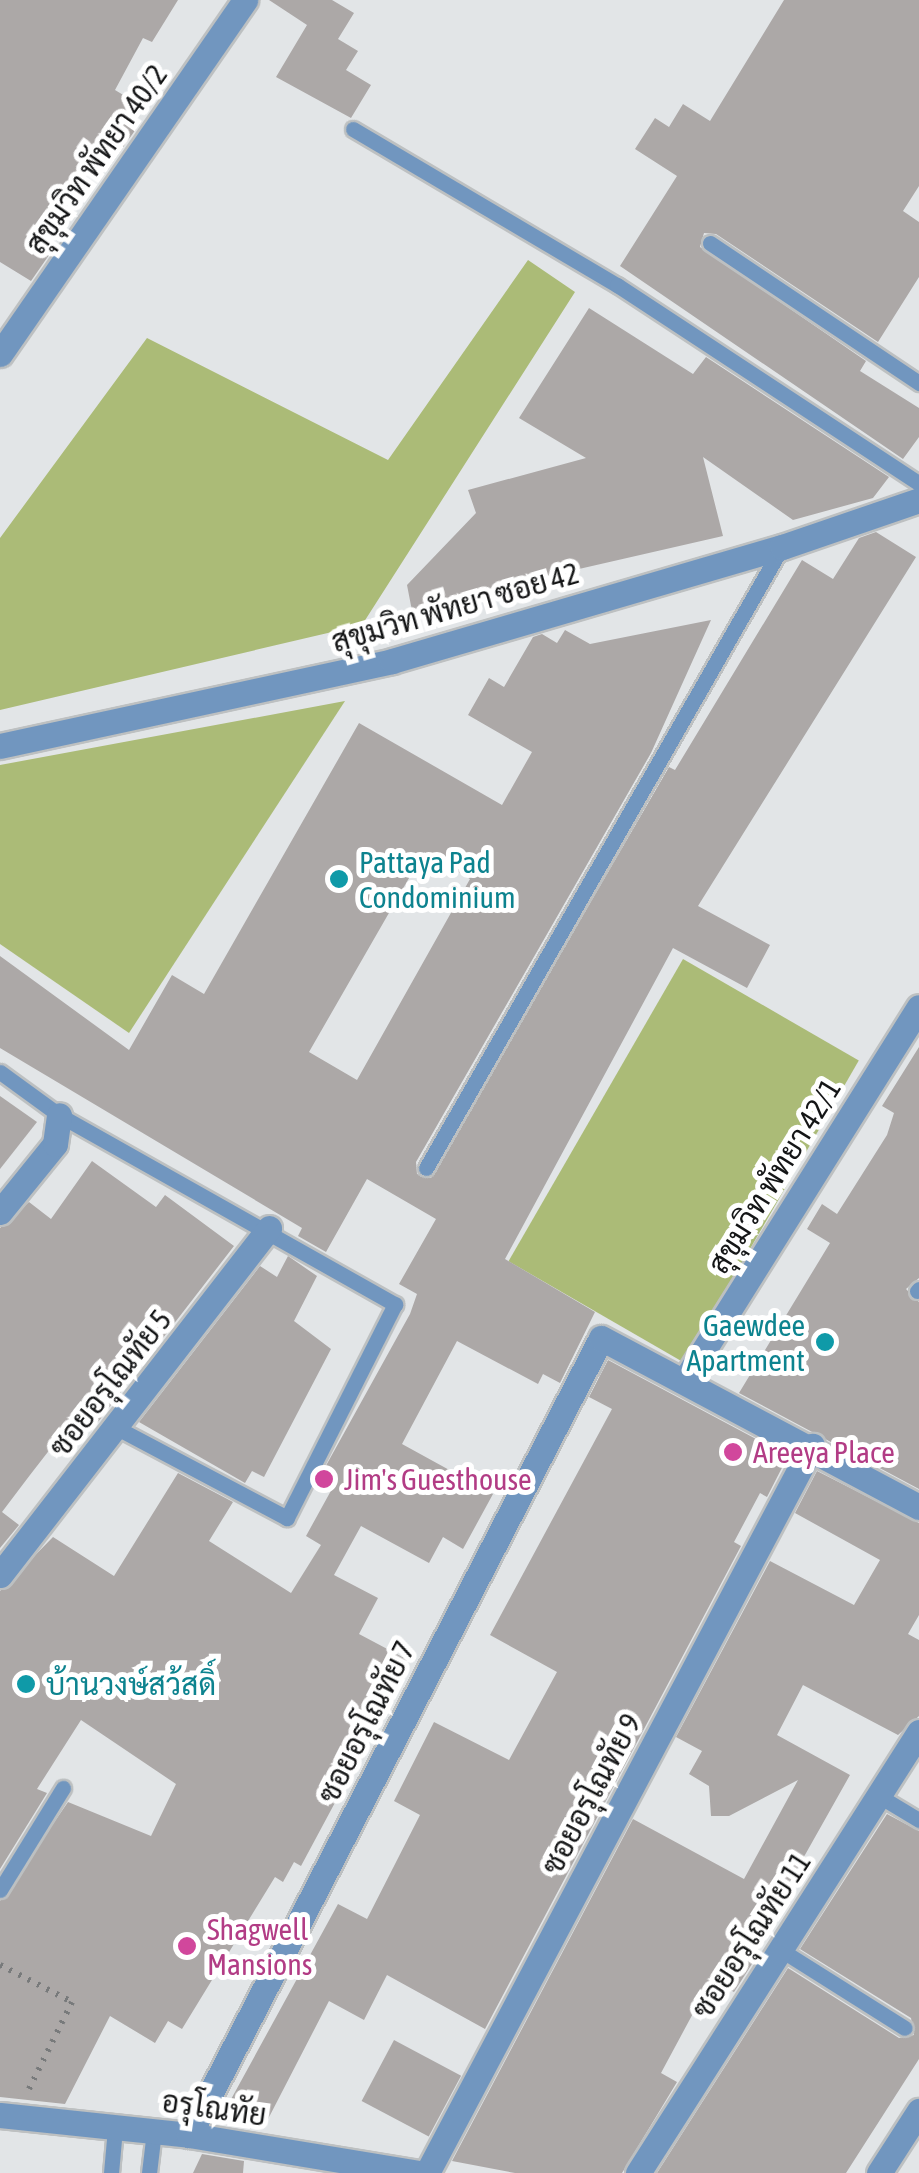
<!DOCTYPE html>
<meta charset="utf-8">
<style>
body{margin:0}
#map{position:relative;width:919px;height:2173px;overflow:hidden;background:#e2e5e7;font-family:"Asap Condensed",Sarabun,sans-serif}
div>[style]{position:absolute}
.green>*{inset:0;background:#abbb77;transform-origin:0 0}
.building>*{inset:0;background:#aca8a7;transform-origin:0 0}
.path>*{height:6px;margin-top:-3px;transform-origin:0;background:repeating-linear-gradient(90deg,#787a7b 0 2.5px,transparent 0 10.5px)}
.roads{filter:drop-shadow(2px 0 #bdc0c1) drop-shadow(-2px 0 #bdc0c1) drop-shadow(0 2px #bdc0c1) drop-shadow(0 -2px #bdc0c1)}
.service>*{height:15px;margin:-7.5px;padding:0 7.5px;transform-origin:7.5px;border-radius:7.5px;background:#7196bf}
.minor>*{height:25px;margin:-12.5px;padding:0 12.5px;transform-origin:12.5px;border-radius:12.5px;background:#7196bf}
.dots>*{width:28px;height:28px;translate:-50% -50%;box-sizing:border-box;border:5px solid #fff;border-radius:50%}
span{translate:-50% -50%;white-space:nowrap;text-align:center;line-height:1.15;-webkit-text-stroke:10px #fff;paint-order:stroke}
.street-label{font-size:30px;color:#141516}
.culture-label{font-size:30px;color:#0d838f}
.left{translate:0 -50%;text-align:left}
.right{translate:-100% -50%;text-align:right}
.hotel-label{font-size:30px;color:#b23c85}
</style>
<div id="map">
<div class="green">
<div style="clip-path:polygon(528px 260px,575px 292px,362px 625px,0 710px,0 538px,147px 338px,388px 460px)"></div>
<div style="clip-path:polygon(345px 701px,129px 1033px,0 944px,0 765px)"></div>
<div style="left:683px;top:959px;width:203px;height:349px;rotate:30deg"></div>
</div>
<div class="building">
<div style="clip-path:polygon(0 0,178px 0,152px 42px,143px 38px,115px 90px,135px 102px,124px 122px,136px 129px,108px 169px,93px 160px,47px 239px,56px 245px,31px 281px,0 262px)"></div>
<div style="clip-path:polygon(269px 0,332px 0,354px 13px,338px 39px,358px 51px,346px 70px,371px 85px,351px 118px,276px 77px,307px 25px)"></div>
<div style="clip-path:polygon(784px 0,919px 0,919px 186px,903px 211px,919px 222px,919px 277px,878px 342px,716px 234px,704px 233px,700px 247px,866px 361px,860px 371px,919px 408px,919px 437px,903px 459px,620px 266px,677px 176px,635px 149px,655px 118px,669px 127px,683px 104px,710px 121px)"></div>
<div style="clip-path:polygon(589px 308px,693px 374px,706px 357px,889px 477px,873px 498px,793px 520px,703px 457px,723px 536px,457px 597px,458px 604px,413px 616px,407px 585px,476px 513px,468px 490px,586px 458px,519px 418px)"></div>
<div style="clip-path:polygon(evenodd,876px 532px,916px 557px,698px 906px,770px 945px,747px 988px,673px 948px,505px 1259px,595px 1312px,560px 1383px,543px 1374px,538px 1384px,457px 1341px,402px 1444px,493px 1494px,463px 1549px,443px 1537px,429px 1563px,361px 1526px,334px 1575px,378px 1598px,359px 1634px,408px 1660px,349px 1750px,360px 1756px,301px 1866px,294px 1862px,283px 1882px,275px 1877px,182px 2029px,168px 2021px,155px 2043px,110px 2016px,65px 2104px,0 2097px,0 1901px,68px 1802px,151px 1836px,176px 1784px,81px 1720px,37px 1789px,47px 1793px,0 1869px,0 1591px,53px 1537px,114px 1576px,178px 1473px,233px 1502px,209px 1541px,291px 1593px,321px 1545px,306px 1536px,338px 1478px,323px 1471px,410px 1314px,417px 1294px,399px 1284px,436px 1219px,367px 1179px,326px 1252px,298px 1236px,302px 1228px,0 1048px,0 956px,129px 1050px,172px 975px,204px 994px,359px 723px,502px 805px,532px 752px,468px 715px,489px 678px,504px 687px,533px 637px,542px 634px,557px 643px,565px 630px,590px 644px,711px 620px,651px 753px,416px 1162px,417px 1174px,431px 1178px,669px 767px,675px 770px,802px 560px,833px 579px,859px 538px,876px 532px,424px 852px,470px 879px,357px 1080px,309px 1052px,424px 852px)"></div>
<div style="clip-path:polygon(919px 1047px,919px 1278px,906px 1289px,919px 1302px,919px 1489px,739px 1393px,830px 1243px,807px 1229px,822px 1204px,837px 1214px,887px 1135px,894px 1113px,882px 1106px)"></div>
<div style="clip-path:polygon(0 1096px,37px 1122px,0 1169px)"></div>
<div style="clip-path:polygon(92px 1161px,156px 1207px,165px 1195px,234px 1246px,91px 1431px,75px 1417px,30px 1475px,2px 1512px,19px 1525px,0 1548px,0 1228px,29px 1202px,51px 1219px)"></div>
<div style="clip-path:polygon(288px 1256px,317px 1276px,294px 1321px,331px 1349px,264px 1477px,252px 1471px,245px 1483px,139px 1422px,260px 1266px,277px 1277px)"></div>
<div style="clip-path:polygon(608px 1360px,788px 1456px,767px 1497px,760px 1493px,734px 1542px,741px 1546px,485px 2029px,387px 1975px,364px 2020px,329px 2001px,266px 2123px,250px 2120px,249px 2128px,218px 2123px,338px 1904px,367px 1919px,420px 1815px,394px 1801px,434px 1722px,509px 1760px,557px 1672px,490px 1635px,612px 1409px,589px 1397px)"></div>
<div style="clip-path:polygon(817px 1471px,919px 1523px,919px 1615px,908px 1634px,919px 1640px,919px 1716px,898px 1735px,803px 1685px,777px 1735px,850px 1775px,783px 1894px,774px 1889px,744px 1944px,759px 1953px,734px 1992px,711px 1980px,661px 2073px,677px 2082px,622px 2173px,515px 2173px,452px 2161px,633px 1819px,744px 1879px,798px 1780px,729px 1816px,711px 1816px,709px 1786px,689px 1774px,702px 1751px,676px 1737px,770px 1561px,854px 1605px,880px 1560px,795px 1513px)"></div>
<div style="clip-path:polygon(887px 1814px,919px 1831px,919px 2059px,846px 2173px,657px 2173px,788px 1968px,899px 2038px,914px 2035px,911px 2018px,800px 1949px)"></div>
<div style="left:394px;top:2040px;width:76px;height:69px;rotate:28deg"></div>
<div style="clip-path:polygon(202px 2154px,244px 2161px,243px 2173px,193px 2173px)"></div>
</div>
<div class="path">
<div style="left:0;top:1965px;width:81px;rotate:27.2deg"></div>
<div style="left:72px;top:2002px;width:97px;rotate:116.3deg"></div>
</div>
<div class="roads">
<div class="service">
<div style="left:353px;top:129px;width:307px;rotate:30.6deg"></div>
<div style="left:617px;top:285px;width:361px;rotate:33.3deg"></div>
<div style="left:710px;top:243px;width:252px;rotate:33.8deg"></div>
<div style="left:0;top:1072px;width:73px;rotate:36.1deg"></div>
<div style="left:59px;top:1115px;width:386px;rotate:29.4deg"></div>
<div style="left:395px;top:1304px;width:240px;rotate:116.8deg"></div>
<div style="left:287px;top:1518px;width:192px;rotate:-152.1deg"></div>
<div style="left:426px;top:1168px;width:716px;rotate:-60.18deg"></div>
<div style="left:917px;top:1291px;width:3px;rotate:-45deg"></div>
<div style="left:879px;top:1796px;width:47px;rotate:31deg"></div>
<div style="left:0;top:1890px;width:120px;rotate:-58.3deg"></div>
<div style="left:781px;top:1950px;width:146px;rotate:32.2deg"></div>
<div style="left:111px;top:2173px;width:45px;rotate:-84.9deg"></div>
<div style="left:149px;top:2173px;width:42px;rotate:-83.2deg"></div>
</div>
<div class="minor">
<div style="left:0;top:354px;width:431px;rotate:-55.3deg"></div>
<div style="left:0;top:746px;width:401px;rotate:-12.2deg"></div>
<div style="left:392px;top:661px;width:406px;rotate:-16.3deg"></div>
<div style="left:782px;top:547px;width:145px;rotate:-18.9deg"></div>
<div style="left:0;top:1212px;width:87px;rotate:-51deg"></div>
<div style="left:55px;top:1144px;width:29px;rotate:-82deg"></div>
<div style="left:685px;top:1380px;width:440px;rotate:-57.9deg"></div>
<div style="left:0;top:1575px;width:439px;rotate:-52.2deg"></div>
<div style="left:0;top:2115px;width:190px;rotate:6deg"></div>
<div style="left:189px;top:2135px;width:232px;rotate:9.4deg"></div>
<div style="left:189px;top:2135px;width:897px;rotate:-62.66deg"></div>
<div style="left:601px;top:1338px;width:360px;rotate:28deg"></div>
<div style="left:427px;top:2173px;width:823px;rotate:-62.1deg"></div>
<div style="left:638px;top:2173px;width:523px;rotate:-57.5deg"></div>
<div style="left:879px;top:2173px;width:74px;rotate:-57.2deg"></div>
</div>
</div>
<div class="dots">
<div style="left:339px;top:879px;background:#0f9aa8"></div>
<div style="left:825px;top:1342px;background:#0f9aa8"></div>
<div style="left:733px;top:1452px;background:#d1479c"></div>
<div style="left:324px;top:1479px;background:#d1479c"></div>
<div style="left:26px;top:1684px;background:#0f9aa8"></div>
<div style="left:187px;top:1946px;background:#d1479c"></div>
</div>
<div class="street-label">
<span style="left:96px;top:159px;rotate:-55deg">สุขุมวิท พัทยา 40/2</span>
<span style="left:455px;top:607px;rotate:-16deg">สุขุมวิท พัทยา ซอย 42</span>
<span style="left:774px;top:1176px;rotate:-58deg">สุขุมวิท พัทยา 42/1</span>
<span style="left:110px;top:1383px;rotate:-52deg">ซอยอรุโณทัย 5</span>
<span style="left:366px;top:1722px;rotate:-63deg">ซอยอรุโณทัย 7</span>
<span style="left:591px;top:1794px;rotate:-62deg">ซอยอรุโณทัย 9</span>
<span style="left:751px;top:1935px;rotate:-57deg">ซอยอรุโณทัย 11</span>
<span style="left:214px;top:2108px;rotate:8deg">อรุโณทัย</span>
</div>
<div class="culture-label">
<span class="left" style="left:359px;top:879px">Pattaya Pad<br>Condominium</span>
<span class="right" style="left:805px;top:1342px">Gaewdee<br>Apartment</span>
<span class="left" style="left:46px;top:1684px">บ้านวงษ์สว้สดิ์</span>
</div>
<div class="hotel-label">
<span class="left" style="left:753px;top:1452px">Areeya Place</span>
<span class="left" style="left:344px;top:1479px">Jim's Guesthouse</span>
<span class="left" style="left:207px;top:1946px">Shagwell<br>Mansions</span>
</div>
</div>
